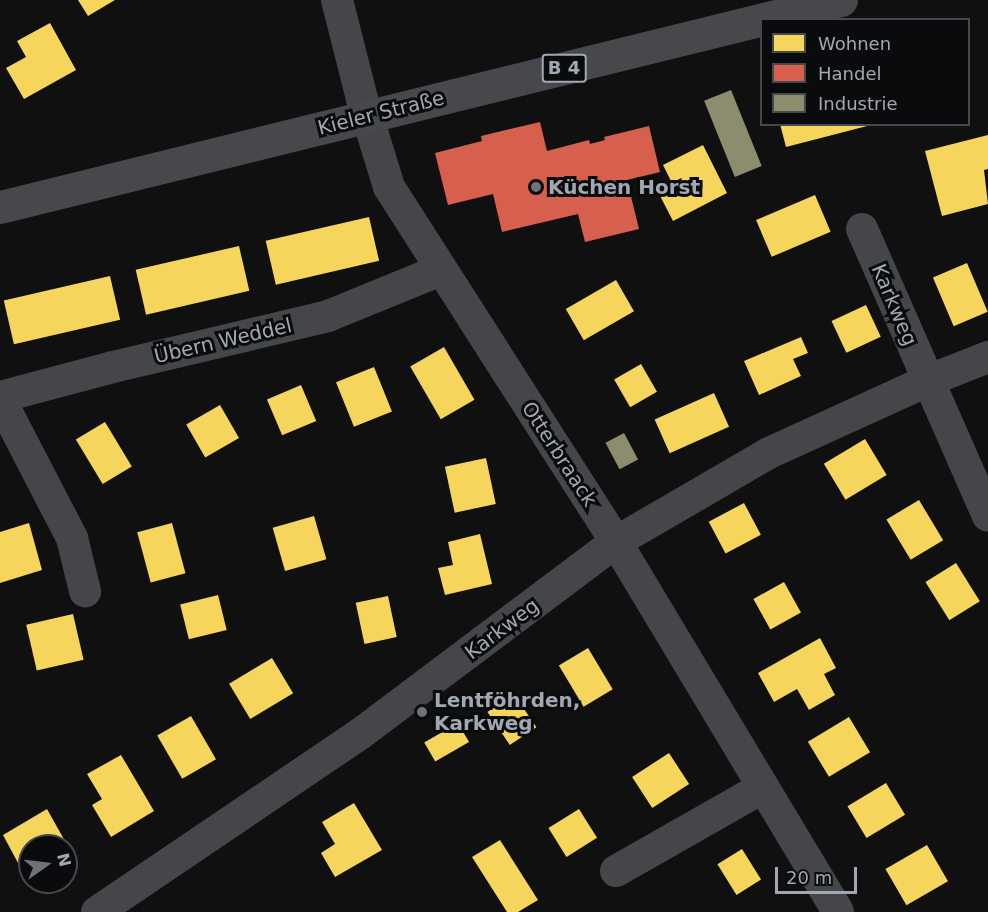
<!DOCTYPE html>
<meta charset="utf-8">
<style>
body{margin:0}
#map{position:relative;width:988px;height:912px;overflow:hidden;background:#101010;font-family:"DejaVu Sans",sans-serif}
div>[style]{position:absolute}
.homes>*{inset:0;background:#f6d55c;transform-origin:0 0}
.shops>*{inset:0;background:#d6604d}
.industry>*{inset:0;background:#8c8c6e;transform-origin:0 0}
.minor>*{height:32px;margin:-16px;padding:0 16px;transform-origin:16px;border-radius:16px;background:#444649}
.primary>*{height:33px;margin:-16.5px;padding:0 16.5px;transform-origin:16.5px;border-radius:16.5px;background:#46484b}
.dots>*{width:16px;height:16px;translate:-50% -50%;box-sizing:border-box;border:3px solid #0a0b0c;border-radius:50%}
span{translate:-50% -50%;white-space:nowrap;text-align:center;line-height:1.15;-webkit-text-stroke:6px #0a0b0c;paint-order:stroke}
.shield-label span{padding:2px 4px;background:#0a0b0c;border:2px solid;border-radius:4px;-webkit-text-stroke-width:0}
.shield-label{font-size:18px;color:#a1a8b2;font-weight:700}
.street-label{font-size:20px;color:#a1a8b2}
.poi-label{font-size:20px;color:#a1a8b2;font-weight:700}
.left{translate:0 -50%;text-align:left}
.legend{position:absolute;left:760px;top:18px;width:210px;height:108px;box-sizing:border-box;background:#0a0b0c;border:2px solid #464a4e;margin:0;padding:8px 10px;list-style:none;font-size:18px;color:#a1a8b2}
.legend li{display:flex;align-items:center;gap:12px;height:30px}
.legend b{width:30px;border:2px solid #464a4e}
.north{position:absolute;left:18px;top:834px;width:60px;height:60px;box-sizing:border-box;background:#0a0b0c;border:2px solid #464a4e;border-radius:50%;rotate:76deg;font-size:16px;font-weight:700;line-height:24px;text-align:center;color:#a1a8b2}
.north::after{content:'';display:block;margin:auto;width:21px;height:27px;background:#6e7379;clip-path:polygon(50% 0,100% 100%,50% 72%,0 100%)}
.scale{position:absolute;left:775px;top:867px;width:82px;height:27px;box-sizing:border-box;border:3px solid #a1a8b2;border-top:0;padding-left:8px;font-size:18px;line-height:21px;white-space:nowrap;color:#a1a8b2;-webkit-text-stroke:4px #0a0b0c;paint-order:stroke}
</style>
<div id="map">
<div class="homes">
<div style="clip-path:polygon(78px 0,115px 0,88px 16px)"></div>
<div style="clip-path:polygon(50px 23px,76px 70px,24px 99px,6px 68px,26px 57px,17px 41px)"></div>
<div style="clip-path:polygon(780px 124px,871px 124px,871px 125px,786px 147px)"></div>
<div style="clip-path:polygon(988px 135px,988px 169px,984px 170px,988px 204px,942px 216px,925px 151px)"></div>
<div style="clip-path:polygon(703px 145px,727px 193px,673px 221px,657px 190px,672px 183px,663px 165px)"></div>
<div style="left:815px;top:195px;width:40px;height:64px;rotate:67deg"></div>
<div style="left:369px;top:217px;width:45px;height:106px;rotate:77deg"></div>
<div style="left:239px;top:246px;width:46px;height:106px;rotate:77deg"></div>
<div style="left:967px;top:263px;width:53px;height:37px;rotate:67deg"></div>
<div style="left:110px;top:276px;width:45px;height:109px;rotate:77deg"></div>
<div style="left:616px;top:280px;width:36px;height:58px;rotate:60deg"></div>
<div style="left:866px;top:305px;width:35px;height:38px;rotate:65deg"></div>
<div style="clip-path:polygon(801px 337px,808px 353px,793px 359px,801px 376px,759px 395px,744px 361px)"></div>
<div style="left:444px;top:347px;width:61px;height:39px;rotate:60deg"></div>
<div style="left:641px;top:364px;width:32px;height:31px;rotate:60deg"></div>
<div style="left:374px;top:367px;width:48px;height:41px;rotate:68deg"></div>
<div style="left:301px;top:385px;width:39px;height:37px;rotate:67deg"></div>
<div style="left:714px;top:393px;width:37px;height:65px;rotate:66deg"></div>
<div style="left:220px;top:405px;width:38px;height:39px;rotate:60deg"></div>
<div style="left:105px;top:422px;width:52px;height:34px;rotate:59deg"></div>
<div style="left:865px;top:439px;width:42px;height:48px;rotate:59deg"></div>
<div style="left:486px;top:458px;width:47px;height:42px;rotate:78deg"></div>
<div style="left:919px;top:500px;width:47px;height:38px;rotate:59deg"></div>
<div style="left:744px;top:503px;width:36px;height:40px;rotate:62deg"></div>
<div style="left:314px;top:516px;width:45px;height:43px;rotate:74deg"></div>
<div style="clip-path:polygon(29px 523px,42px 570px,0 583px,0 532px)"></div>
<div style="left:172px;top:523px;width:52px;height:36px;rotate:75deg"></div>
<div style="clip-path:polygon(480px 534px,492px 584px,445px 595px,438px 568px,453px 565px,448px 542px)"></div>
<div style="left:956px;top:563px;width:45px;height:36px;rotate:58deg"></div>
<div style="left:784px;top:582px;width:35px;height:35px;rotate:61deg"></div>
<div style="left:218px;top:595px;width:36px;height:39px;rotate:76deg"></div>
<div style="left:388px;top:596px;width:42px;height:33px;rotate:78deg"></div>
<div style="left:73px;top:614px;width:47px;height:48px;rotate:77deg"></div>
<div style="clip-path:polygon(820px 638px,836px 668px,824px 674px,835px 695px,809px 710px,797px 689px,774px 702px,758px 673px)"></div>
<div style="left:588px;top:648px;width:48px;height:34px;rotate:59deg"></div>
<div style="left:272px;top:658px;width:41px;height:50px;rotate:59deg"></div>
<div style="left:514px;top:694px;width:40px;height:32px;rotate:56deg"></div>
<div style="left:191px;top:716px;width:50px;height:39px;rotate:60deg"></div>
<div style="left:849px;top:717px;width:41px;height:48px;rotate:59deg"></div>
<div style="left:458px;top:723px;width:22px;height:39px;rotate:60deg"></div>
<div style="left:669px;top:753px;width:37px;height:44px;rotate:57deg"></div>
<div style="clip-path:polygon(121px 755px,154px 811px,111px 837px,92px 805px,102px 799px,87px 774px)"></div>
<div style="left:886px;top:783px;width:37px;height:45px;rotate:59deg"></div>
<div style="clip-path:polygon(354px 803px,382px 850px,335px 877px,321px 853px,335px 844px,322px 822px)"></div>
<div style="clip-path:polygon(47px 809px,70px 850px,66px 853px,66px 846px,30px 846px,30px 873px,25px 876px,3px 835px)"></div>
<div style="left:579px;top:809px;width:34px;height:36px;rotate:58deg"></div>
<div style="clip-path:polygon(500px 840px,538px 900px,518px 912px,507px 912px,472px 857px)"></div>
<div style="left:927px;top:845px;width:42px;height:48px;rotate:60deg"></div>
<div style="left:742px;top:849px;width:36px;height:29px;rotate:58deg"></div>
</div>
<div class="shops">
<div style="clip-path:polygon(540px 122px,547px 151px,589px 140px,590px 144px,605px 140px,604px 137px,649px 126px,660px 172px,627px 180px,639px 229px,585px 242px,578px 214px,502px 232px,493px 194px,448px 205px,435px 153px,482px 141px,481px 136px)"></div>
</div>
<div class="industry">
<div style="left:731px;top:90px;width:82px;height:29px;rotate:68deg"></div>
<div style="left:624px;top:433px;width:30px;height:21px;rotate:62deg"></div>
</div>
<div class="minor">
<div style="left:337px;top:0;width:102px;rotate:75.8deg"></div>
<div style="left:362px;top:99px;width:92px;rotate:72.9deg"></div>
<div style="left:389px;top:187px;width:421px;rotate:57.4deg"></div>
<div style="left:616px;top:542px;width:431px;rotate:59deg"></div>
<div style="left:862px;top:229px;width:313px;rotate:66.3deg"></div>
<div style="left:0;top:397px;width:117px;rotate:-14.9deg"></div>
<div style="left:113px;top:367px;width:221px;rotate:-13.3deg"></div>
<div style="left:328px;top:316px;width:122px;rotate:-22.2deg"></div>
<div style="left:0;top:399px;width:157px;rotate:62.6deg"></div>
<div style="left:72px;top:538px;width:55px;rotate:76.2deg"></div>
<div style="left:616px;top:871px;width:168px;rotate:-29.6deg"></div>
<div style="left:97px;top:912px;width:318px;rotate:-34.1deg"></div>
<div style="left:360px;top:734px;width:320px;rotate:-36.9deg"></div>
<div style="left:616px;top:542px;width:177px;rotate:-30.2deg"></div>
<div style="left:769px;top:453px;width:174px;rotate:-24.5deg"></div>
<div style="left:927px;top:381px;width:66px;rotate:-21.5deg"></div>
</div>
<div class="primary">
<div style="left:0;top:207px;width:866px;rotate:-13.83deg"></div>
</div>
<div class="dots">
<div style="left:536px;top:187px;background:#6e7379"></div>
<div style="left:422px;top:712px;background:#6e7379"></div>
</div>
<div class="shield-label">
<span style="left:564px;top:68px">B 4</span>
</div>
<div class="street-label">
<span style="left:381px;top:113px;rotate:-14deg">Kieler Straße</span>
<span style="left:894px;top:305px;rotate:67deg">Karkweg</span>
<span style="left:223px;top:341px;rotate:-13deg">Übern Weddel</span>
<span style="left:559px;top:454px;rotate:57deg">Otterbraack</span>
<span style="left:502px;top:629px;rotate:-37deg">Karkweg</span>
</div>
<div class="poi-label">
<span class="left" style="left:548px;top:187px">Küchen Horst</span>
<span class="left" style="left:434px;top:712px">Lentföhrden,<br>Karkweg</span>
</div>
<ul class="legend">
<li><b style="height:16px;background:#f6d55c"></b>Wohnen</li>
<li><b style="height:16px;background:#d6604d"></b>Handel</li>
<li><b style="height:16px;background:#8c8c6e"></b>Industrie</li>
</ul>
<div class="north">N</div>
<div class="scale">20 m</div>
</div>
